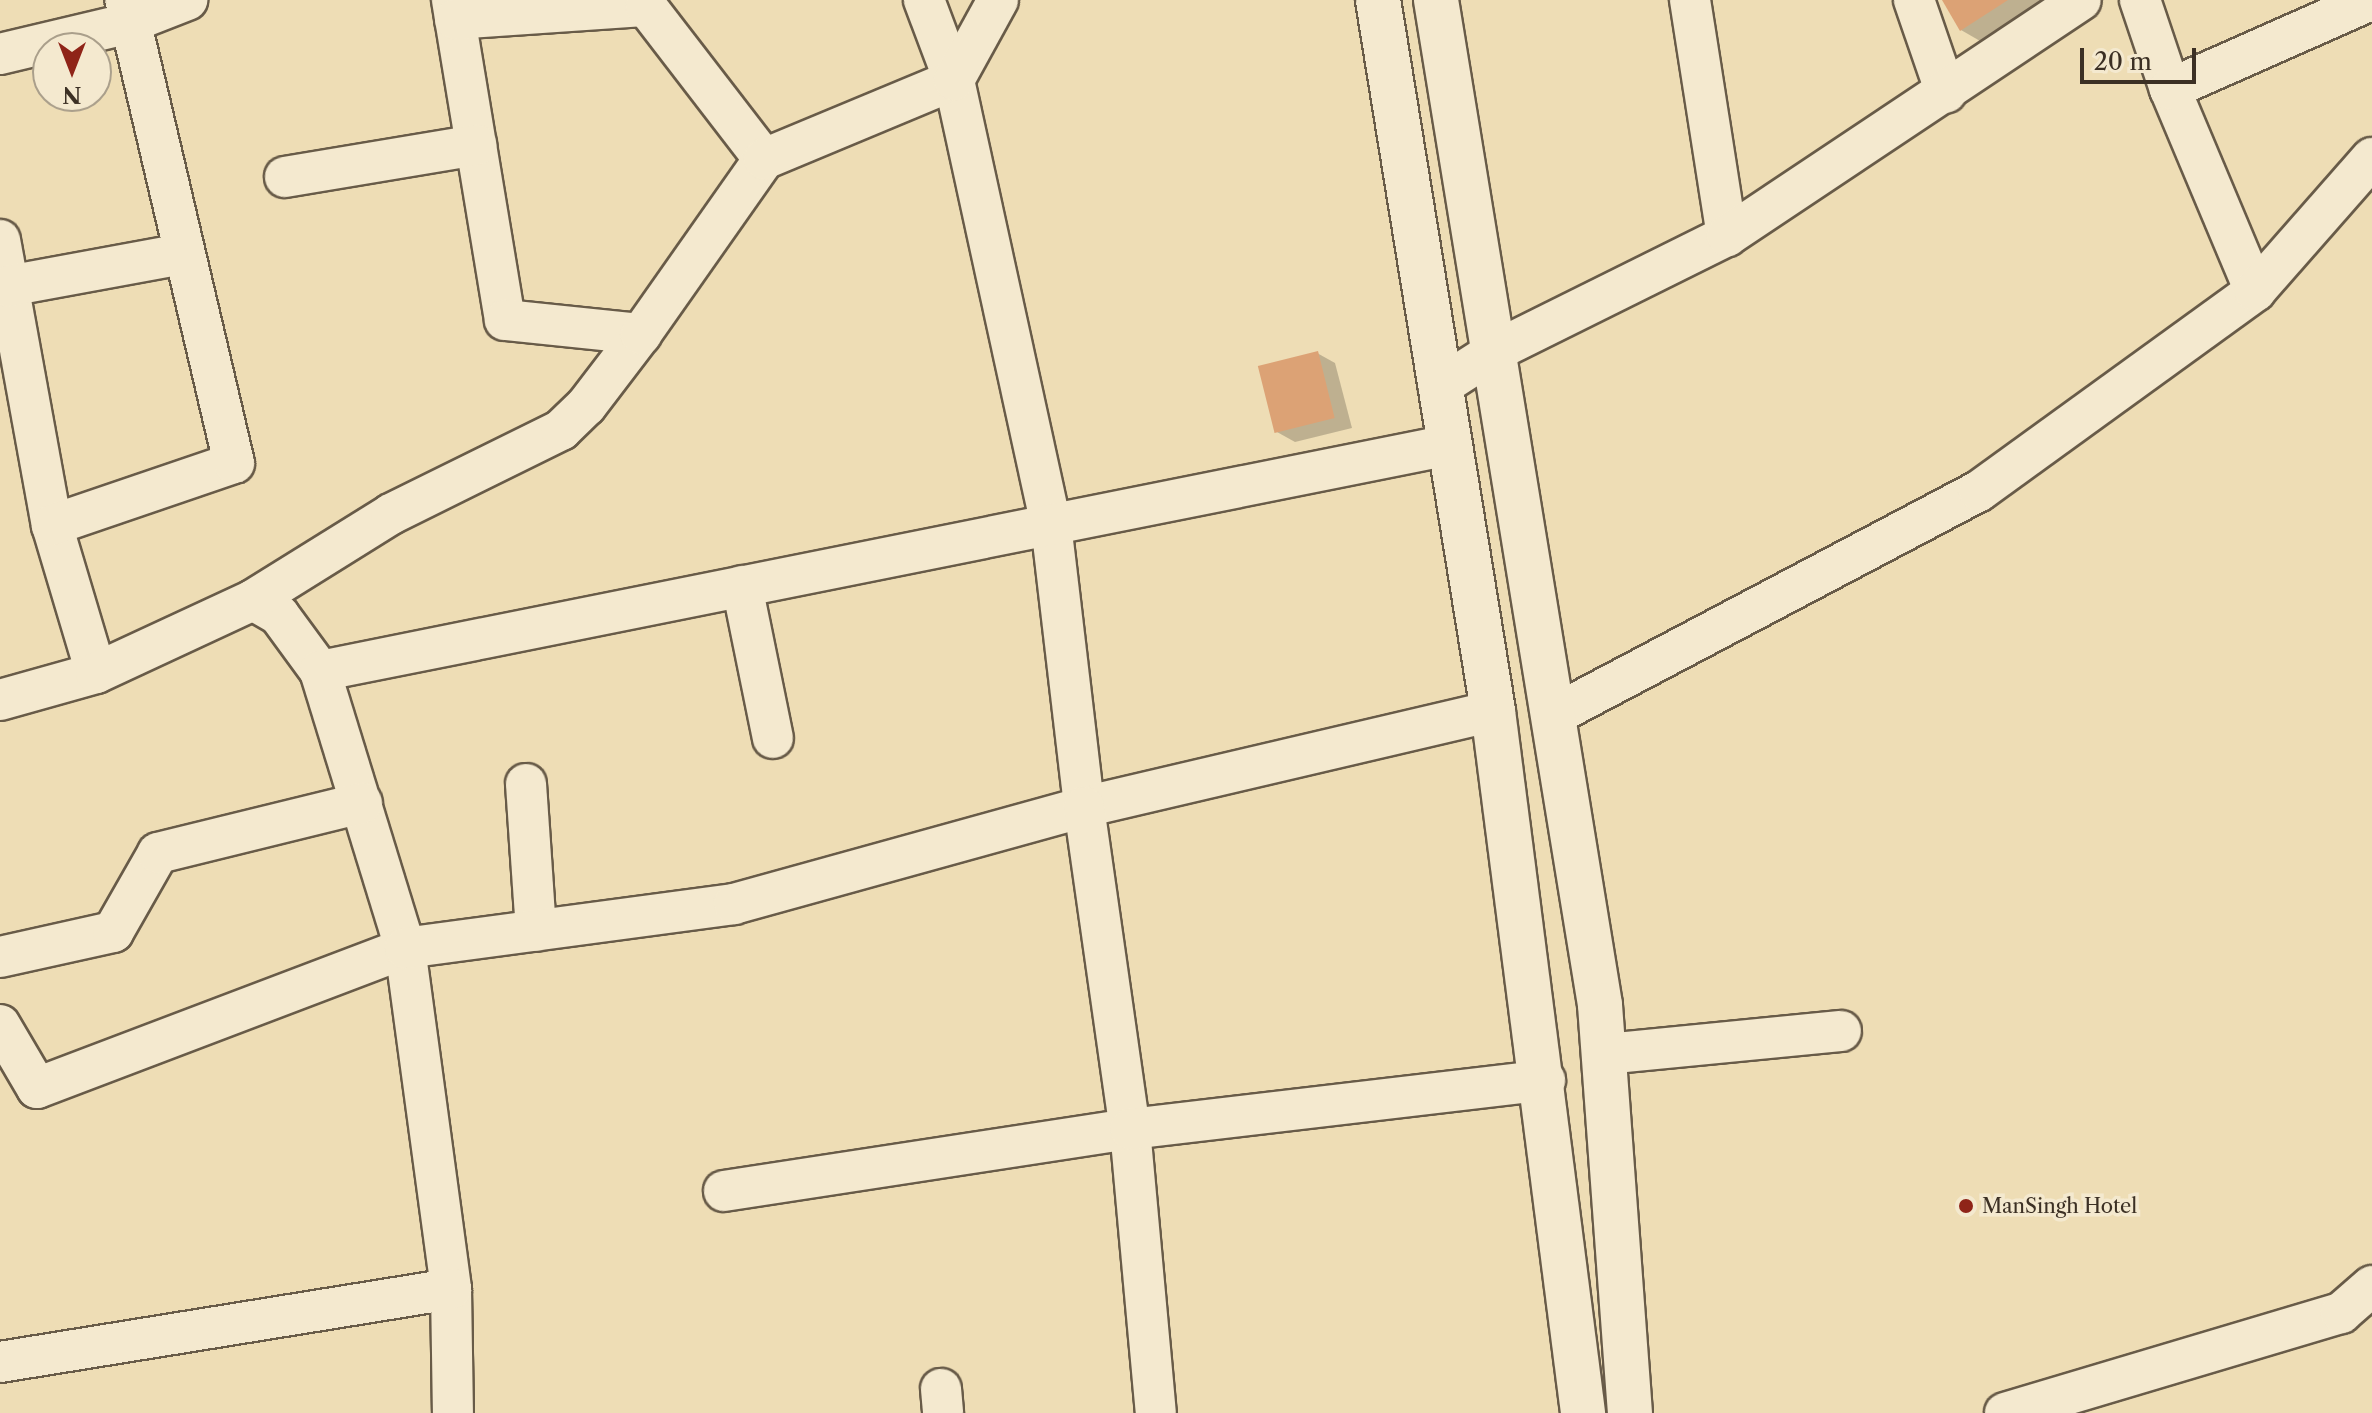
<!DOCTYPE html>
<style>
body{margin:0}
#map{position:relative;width:2372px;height:1413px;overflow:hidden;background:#eeddb5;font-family:"Libre Caslon Text",serif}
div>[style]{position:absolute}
.shadow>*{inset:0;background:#0003}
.building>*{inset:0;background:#dca275;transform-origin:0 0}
.roads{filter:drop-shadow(2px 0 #685b48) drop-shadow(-2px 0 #685b48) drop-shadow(0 2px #685b48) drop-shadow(0 -2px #685b48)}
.street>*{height:40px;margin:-20px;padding:0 20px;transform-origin:20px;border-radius:20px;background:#f4e9cf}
.secondary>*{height:44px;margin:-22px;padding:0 22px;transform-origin:22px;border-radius:22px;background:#f4e9cf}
.dots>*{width:22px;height:22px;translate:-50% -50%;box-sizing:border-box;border:4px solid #f4e9cf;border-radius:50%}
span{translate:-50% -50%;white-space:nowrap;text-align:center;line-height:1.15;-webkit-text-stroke:7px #f4e9cf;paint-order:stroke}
.poi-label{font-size:20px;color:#3c3024}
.left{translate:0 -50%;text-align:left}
.north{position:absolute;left:32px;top:32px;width:80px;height:80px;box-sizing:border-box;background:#f4e9cf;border:2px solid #aa9f8b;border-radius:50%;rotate:180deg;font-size:22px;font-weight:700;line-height:32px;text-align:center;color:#3c3024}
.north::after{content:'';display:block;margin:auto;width:28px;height:36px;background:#8f2418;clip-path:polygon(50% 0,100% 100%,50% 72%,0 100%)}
.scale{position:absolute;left:2080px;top:48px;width:116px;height:36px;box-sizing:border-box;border:4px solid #3c3024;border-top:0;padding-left:10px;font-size:24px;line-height:28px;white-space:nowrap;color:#3c3024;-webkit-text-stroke:6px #f4e9cf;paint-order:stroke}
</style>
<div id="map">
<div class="shadow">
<div style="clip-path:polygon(1945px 0,2057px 0,1987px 45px,1961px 30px)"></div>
<div style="clip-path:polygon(1317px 353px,1335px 363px,1352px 428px,1295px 442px,1277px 432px)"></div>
</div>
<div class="building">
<div style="clip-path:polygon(1942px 0,2008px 0,1960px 31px)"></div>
<div style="left:1318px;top:351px;width:69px;height:62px;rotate:76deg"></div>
</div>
<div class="roads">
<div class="street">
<div style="left:452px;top:0;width:324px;rotate:80.6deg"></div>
<div style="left:505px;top:320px;width:137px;rotate:5.9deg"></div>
<div style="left:924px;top:0;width:85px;rotate:69.4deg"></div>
<div style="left:954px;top:80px;width:454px;rotate:77.7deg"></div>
<div style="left:1051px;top:524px;width:285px;rotate:83.3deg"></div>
<div style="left:1084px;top:807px;width:420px;rotate:-13.2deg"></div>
<div style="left:1690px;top:0;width:239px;rotate:81.1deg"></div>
<div style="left:1914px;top:0;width:98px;rotate:71deg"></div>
<div style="left:2140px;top:0;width:94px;rotate:71.4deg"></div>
<div style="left:2170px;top:89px;width:219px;rotate:67.2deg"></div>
<div style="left:455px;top:19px;width:191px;rotate:-3.9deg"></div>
<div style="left:646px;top:6px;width:193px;rotate:52.4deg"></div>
<div style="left:0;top:54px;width:130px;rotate:-13.4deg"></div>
<div style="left:126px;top:24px;width:66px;rotate:-21.5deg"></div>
<div style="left:2170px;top:89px;width:220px;rotate:-23.9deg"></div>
<div style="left:285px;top:177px;width:194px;rotate:-9.5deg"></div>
<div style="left:0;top:240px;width:290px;rotate:79.7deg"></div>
<div style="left:52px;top:525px;width:154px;rotate:73.4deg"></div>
<div style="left:8px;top:286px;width:178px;rotate:-10.4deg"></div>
<div style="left:1439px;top:387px;width:67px;rotate:-32.7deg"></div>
<div style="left:1495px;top:351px;width:259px;rotate:-26.4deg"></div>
<div style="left:1727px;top:236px;width:425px;rotate:-33.7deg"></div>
<div style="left:52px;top:525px;width:192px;rotate:-18.8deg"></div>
<div style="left:234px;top:463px;width:476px;rotate:-103.2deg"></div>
<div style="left:742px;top:586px;width:155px;rotate:78.5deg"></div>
<div style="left:253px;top:600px;width:30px;rotate:30deg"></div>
<div style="left:279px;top:615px;width:69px;rotate:53.8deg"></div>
<div style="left:320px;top:671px;width:290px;rotate:72.9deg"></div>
<div style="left:405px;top:948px;width:344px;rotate:82.3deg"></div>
<div style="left:451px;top:1289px;width:124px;rotate:89.1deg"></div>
<div style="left:320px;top:671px;width:1151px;rotate:-11.32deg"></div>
<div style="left:0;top:700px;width:100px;rotate:-15.7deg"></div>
<div style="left:96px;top:673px;width:173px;rotate:-24.9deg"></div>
<div style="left:253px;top:600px;width:163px;rotate:-31.9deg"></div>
<div style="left:391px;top:514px;width:190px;rotate:-26.3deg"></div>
<div style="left:561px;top:430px;width:35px;rotate:-44deg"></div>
<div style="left:586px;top:406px;width:91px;rotate:-52.6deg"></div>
<div style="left:641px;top:334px;width:214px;rotate:-54.9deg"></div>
<div style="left:764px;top:159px;width:206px;rotate:-22.6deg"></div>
<div style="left:954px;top:80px;width:91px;rotate:-61.2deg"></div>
<div style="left:1554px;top:715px;width:480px;rotate:-27.8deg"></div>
<div style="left:1979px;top:491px;width:341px;rotate:-35.9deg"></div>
<div style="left:2255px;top:291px;width:177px;rotate:-48.7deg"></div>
<div style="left:526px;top:784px;width:147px;rotate:86.1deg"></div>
<div style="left:0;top:957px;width:116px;rotate:-12.5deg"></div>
<div style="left:113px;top:932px;width:91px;rotate:-60.3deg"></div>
<div style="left:158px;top:853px;width:210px;rotate:-13.8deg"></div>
<div style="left:0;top:1025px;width:73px;rotate:59.6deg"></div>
<div style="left:37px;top:1088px;width:394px;rotate:-20.8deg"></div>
<div style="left:405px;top:948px;width:332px;rotate:-7.6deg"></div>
<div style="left:734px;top:904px;width:363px;rotate:-15.5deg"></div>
<div style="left:1084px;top:807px;width:325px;rotate:81.9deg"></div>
<div style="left:1130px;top:1129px;width:285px;rotate:84.8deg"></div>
<div style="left:1606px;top:1054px;width:236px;rotate:-5.6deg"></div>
<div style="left:724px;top:1191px;width:411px;rotate:-8.7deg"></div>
<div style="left:1130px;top:1129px;width:418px;rotate:-6.7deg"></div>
<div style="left:0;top:1362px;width:457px;rotate:-9.2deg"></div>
<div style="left:941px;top:1389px;width:24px;rotate:85deg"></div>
<div style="left:2005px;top:1413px;width:351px;rotate:-16.6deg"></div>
<div style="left:2341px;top:1313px;width:41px;rotate:-41.1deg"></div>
</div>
<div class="secondary">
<div style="left:1378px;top:0;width:720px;rotate:80.81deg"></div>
<div style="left:1493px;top:711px;width:708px;rotate:82.69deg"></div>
<div style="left:1436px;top:0;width:1018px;rotate:80.73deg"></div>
<div style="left:1600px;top:1005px;width:409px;rotate:85.8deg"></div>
</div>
</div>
<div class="dots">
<div style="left:1966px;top:1206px;background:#8f2418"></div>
</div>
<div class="poi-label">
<span class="left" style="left:1982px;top:1206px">ManSingh Hotel</span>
</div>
<div class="north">N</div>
<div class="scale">20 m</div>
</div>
